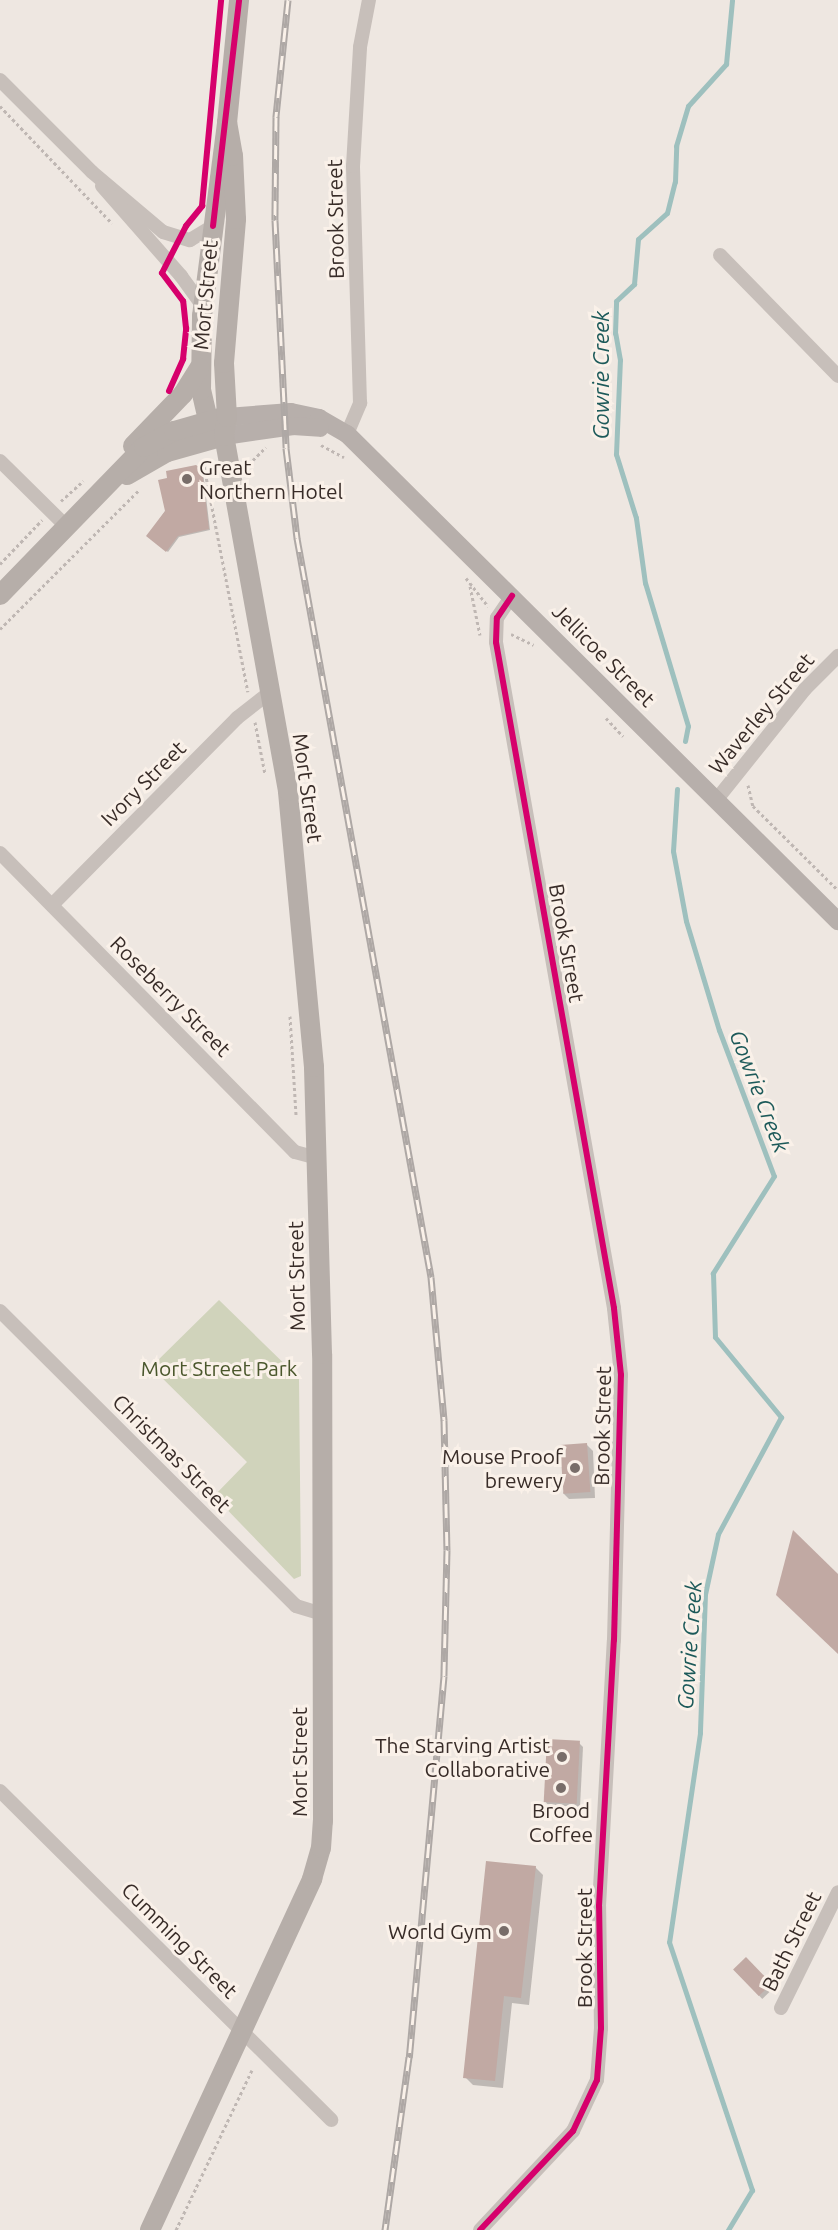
<!DOCTYPE html>
<style>
body{margin:0}
#map{position:relative;width:838px;height:2230px;overflow:hidden;background:#eee7e1;font-family:Ubuntu,sans-serif}
div>[style]{position:absolute}
.green>*{inset:0;background:#d0d3bb}
.shadow>*{inset:0;background:#0003;transform-origin:0 0}
.stream>*{height:5px;margin:-2.5px;padding:0 2.5px;transform-origin:2.5px;border-radius:2.5px;background:#9ec0be}
.building>*{inset:0;background:#c1a9a3;transform-origin:0 0}
.path>*{height:3px;margin-top:-1.5px;transform-origin:0;background:repeating-linear-gradient(90deg,#bfb7b3 0 3px,transparent 0 6px)}
.street>*{height:14px;margin:-7px;padding:0 7px;transform-origin:7px;border-radius:7px;background:#c7bfba}
.secondary>*{height:18px;margin:-9px;padding:0 9px;transform-origin:9px;border-radius:9px;background:#b7afab}
.primary>*{height:20px;margin:-10px;padding:0 10px;transform-origin:10px;border-radius:10px;background:#b6aea9}
.rail>*{height:7px;margin-top:-3.5px;transform-origin:0;background:repeating-linear-gradient(90deg,#faf1e9 0 14px,#aea8a5 0 28px);box-sizing:border-box;border-block:2px solid #aea8a5}
.cycleway>*{height:6px;margin:-3px;padding:0 3px;transform-origin:3px;border-radius:3px;background:#d6006c}
.dots>*{width:16px;height:16px;translate:-50% -50%;box-sizing:border-box;border:3px solid #faf1e9;border-radius:50%}
span{translate:-50% -50%;white-space:nowrap;text-align:center;line-height:1.15;-webkit-text-stroke:6px #faf1e9;paint-order:stroke}
.street-label{font-size:21px;color:#382c28}
.poi-label{font-size:21px;color:#382c28}
.left{translate:0 -50%;text-align:left}
.right{translate:-100% -50%;text-align:right}
.park-label{font-size:21px;color:#4a572c}
.water-label{font-size:22px;color:#1d5a5a;font-style:italic}
</style>
<div id="map">
<div class="green">
<div style="clip-path:polygon(219px 1300px,299px 1378px,301px 1576px,294px 1579px,214px 1496px,247px 1462px,151px 1367px)"></div>
</div>
<div class="shadow">
<div style="clip-path:polygon(196px 466px,203px 472px,210px 530px,179px 537px,168px 552px,148px 536px)"></div>
<div style="clip-path:polygon(587px 1445px,593px 1451px,595px 1498px,569px 1499px,563px 1493px)"></div>
<div style="clip-path:polygon(579px 1743px,583px 1747px,580px 1807px,548px 1805px,545px 1801px)"></div>
<div style="clip-path:polygon(535px 1867px,543px 1875px,529px 2005px,512px 2003px,503px 2088px,473px 2085px,465px 2077px)"></div>
<div style="left:746px;top:1959px;width:40px;height:16px;rotate:46deg"></div>
</div>
<div class="stream">
<div style="left:685px;top:741px;width:15px;rotate:-79deg"></div>
<div style="left:688px;top:726px;width:149px;rotate:-106.7deg"></div>
<div style="left:645px;top:583px;width:66px;rotate:-97.9deg"></div>
<div style="left:636px;top:518px;width:67px;rotate:-107.4deg"></div>
<div style="left:616px;top:454px;width:94px;rotate:-87.6deg"></div>
<div style="left:620px;top:360px;width:27px;rotate:-100deg"></div>
<div style="left:615px;top:333px;width:32px;rotate:-88deg"></div>
<div style="left:616px;top:301px;width:25px;rotate:-43deg"></div>
<div style="left:634px;top:284px;width:45px;rotate:-84.9deg"></div>
<div style="left:638px;top:239px;width:39px;rotate:-42deg"></div>
<div style="left:667px;top:213px;width:32px;rotate:-76deg"></div>
<div style="left:675px;top:182px;width:36px;rotate:-88deg"></div>
<div style="left:676px;top:146px;width:42px;rotate:-73.3deg"></div>
<div style="left:688px;top:106px;width:57px;rotate:-47.9deg"></div>
<div style="left:726px;top:64px;width:64px;rotate:-84.6deg"></div>
<div style="left:677px;top:789px;width:62px;rotate:93.7deg"></div>
<div style="left:673px;top:851px;width:71px;rotate:79.5deg"></div>
<div style="left:686px;top:921px;width:114px;rotate:73.2deg"></div>
<div style="left:719px;top:1030px;width:156px;rotate:69.4deg"></div>
<div style="left:774px;top:1176px;width:115px;rotate:122.2deg"></div>
<div style="left:713px;top:1273px;width:64px;rotate:88.2deg"></div>
<div style="left:715px;top:1337px;width:104px;rotate:50.5deg"></div>
<div style="left:781px;top:1417px;width:133px;rotate:118.3deg"></div>
<div style="left:718px;top:1534px;width:61px;rotate:102.2deg"></div>
<div style="left:705px;top:1594px;width:139px;rotate:92.1deg"></div>
<div style="left:700px;top:1733px;width:211px;rotate:98.4deg"></div>
<div style="left:669px;top:1942px;width:262px;rotate:71.5deg"></div>
<div style="left:752px;top:2190px;width:47px;rotate:121deg"></div>
</div>
<div class="building">
<div style="clip-path:polygon(196px 465px,202px 469px,209px 529px,178px 536px,166px 552px,146px 536px,165px 511px,158px 480px,167px 478px,166px 471px)"></div>
<div style="left:587px;top:1443px;width:49px;height:27px;rotate:86deg"></div>
<div style="clip-path:polygon(793px 1530px,838px 1574px,838px 1654px,776px 1595px)"></div>
<div style="left:547px;top:1739px;width:33px;height:63px;rotate:3deg"></div>
<div style="clip-path:polygon(486px 1861px,536px 1866px,521px 1998px,504px 1996px,495px 2081px,463px 2078px)"></div>
<div style="left:746px;top:1957px;width:37px;height:18px;rotate:46deg"></div>
</div>
<div class="path">
<div style="left:0;top:106px;width:162px;rotate:46.3deg"></div>
<div style="left:321px;top:445px;width:26px;rotate:28deg"></div>
<div style="left:253px;top:460px;width:18px;rotate:-45deg"></div>
<div style="left:203px;top:461px;width:235px;rotate:79deg"></div>
<div style="left:61px;top:501px;width:30px;rotate:-42deg"></div>
<div style="left:0;top:564px;width:61px;rotate:-46.3deg"></div>
<div style="left:466px;top:578px;width:36px;rotate:52deg"></div>
<div style="left:470px;top:586px;width:50px;rotate:78.5deg"></div>
<div style="left:0;top:629px;width:197px;rotate:-45deg"></div>
<div style="left:511px;top:634px;width:25px;rotate:26deg"></div>
<div style="left:607px;top:670px;width:7px;rotate:-27deg"></div>
<div style="left:613px;top:667px;width:10px;rotate:29deg"></div>
<div style="left:622px;top:672px;width:19px;rotate:65deg"></div>
<div style="left:606px;top:718px;width:25px;rotate:47deg"></div>
<div style="left:255px;top:722px;width:53px;rotate:79.1deg"></div>
<div style="left:748px;top:785px;width:22px;rotate:77deg"></div>
<div style="left:753px;top:806px;width:120px;rotate:44.7deg"></div>
<div style="left:290px;top:1016px;width:99px;rotate:86.5deg"></div>
<div style="left:176px;top:2230px;width:177px;rotate:-64.6deg"></div>
</div>
<div class="street">
<div style="left:0;top:80px;width:130px;rotate:45deg"></div>
<div style="left:92px;top:172px;width:93px;rotate:40.2deg"></div>
<div style="left:163px;top:232px;width:28px;rotate:17deg"></div>
<div style="left:190px;top:240px;width:27px;rotate:-31deg"></div>
<div style="left:102px;top:186px;width:120px;rotate:48.7deg"></div>
<div style="left:181px;top:276px;width:37px;rotate:54deg"></div>
<div style="left:720px;top:255px;width:169px;rotate:45.7deg"></div>
<div style="left:347px;top:434px;width:34px;rotate:-67deg"></div>
<div style="left:360px;top:403px;width:237px;rotate:-91.7deg"></div>
<div style="left:353px;top:166px;width:119px;rotate:-86.6deg"></div>
<div style="left:360px;top:47px;width:48px;rotate:-79.2deg"></div>
<div style="left:0;top:461px;width:94px;rotate:44.6deg"></div>
<div style="left:717px;top:799px;width:141px;rotate:-51.3deg"></div>
<div style="left:805px;top:689px;width:47px;rotate:-45deg"></div>
<div style="left:0;top:853px;width:420px;rotate:45.4deg"></div>
<div style="left:295px;top:1152px;width:24px;rotate:15deg"></div>
<div style="left:52px;top:905px;width:263px;rotate:-45.3deg"></div>
<div style="left:237px;top:718px;width:39px;rotate:-38deg"></div>
<div style="left:0;top:1311px;width:418px;rotate:44.9deg"></div>
<div style="left:296px;top:1606px;width:27px;rotate:17deg"></div>
<div style="left:0;top:1791px;width:467px;rotate:44.8deg"></div>
<div style="left:781px;top:2008px;width:129px;rotate:-63.8deg"></div>
<div style="left:480px;top:2230px;width:136px;rotate:-46.8deg"></div>
<div style="left:573px;top:2131px;width:56px;rotate:-64.8deg"></div>
<div style="left:597px;top:2080px;width:52px;rotate:-85.6deg"></div>
<div style="left:601px;top:2028px;width:122px;rotate:-90.9deg"></div>
<div style="left:599px;top:1906px;width:266px;rotate:-86.8deg"></div>
<div style="left:614px;top:1640px;width:265px;rotate:-88.5deg"></div>
<div style="left:621px;top:1375px;width:67px;rotate:-96deg"></div>
<div style="left:614px;top:1308px;width:676px;rotate:-100.05deg"></div>
<div style="left:496px;top:642px;width:24px;rotate:-88deg"></div>
<div style="left:497px;top:618px;width:27px;rotate:-56deg"></div>
</div>
<div class="secondary">
<div style="left:227px;top:417px;width:64px;rotate:-4.5deg"></div>
<div style="left:291px;top:412px;width:29px;rotate:12deg"></div>
<div style="left:319px;top:418px;width:32px;rotate:30deg"></div>
<div style="left:347px;top:434px;width:692px;rotate:44.77deg"></div>
<div style="left:224px;top:436px;width:70px;rotate:-8.2deg"></div>
<div style="left:293px;top:426px;width:27px;rotate:4deg"></div>
</div>
<div class="primary">
<div style="left:224px;top:436px;width:23px;rotate:-135deg"></div>
<div style="left:208px;top:420px;width:31px;rotate:-103deg"></div>
<div style="left:201px;top:390px;width:74px;rotate:-89.2deg"></div>
<div style="left:202px;top:316px;width:195px;rotate:-82.6deg"></div>
<div style="left:227px;top:123px;width:124px;rotate:-84.4deg"></div>
<div style="left:133px;top:446px;width:72px;rotate:-46.1deg"></div>
<div style="left:183px;top:394px;width:31px;rotate:-58deg"></div>
<div style="left:127px;top:475px;width:46px;rotate:-29.9deg"></div>
<div style="left:167px;top:452px;width:59px;rotate:-15.7deg"></div>
<div style="left:0;top:595px;width:206px;rotate:-45.8deg"></div>
<div style="left:144px;top:447px;width:34px;rotate:-28deg"></div>
<div style="left:174px;top:431px;width:48px;rotate:-15.8deg"></div>
<div style="left:150px;top:2230px;width:387px;rotate:-65.2deg"></div>
<div style="left:312px;top:1879px;width:32px;rotate:-74deg"></div>
<div style="left:321px;top:1848px;width:27px;rotate:-86deg"></div>
<div style="left:323px;top:1821px;width:467px;rotate:-90.1deg"></div>
<div style="left:322px;top:1354px;width:287px;rotate:-91.6deg"></div>
<div style="left:314px;top:1067px;width:277px;rotate:-95.4deg"></div>
<div style="left:288px;top:791px;width:361px;rotate:-100.2deg"></div>
<div style="left:224px;top:436px;width:19px;rotate:-81deg"></div>
<div style="left:227px;top:417px;width:54px;rotate:-93.2deg"></div>
<div style="left:224px;top:363px;width:144px;rotate:-85.2deg"></div>
<div style="left:236px;top:219px;width:63px;rotate:-92.7deg"></div>
<div style="left:233px;top:156px;width:34px;rotate:-100deg"></div>
</div>
<div class="rail">
<div style="left:288px;top:0;width:118px;rotate:95.9deg"></div>
<div style="left:276px;top:117px;width:103px;rotate:90.6deg"></div>
<div style="left:275px;top:220px;width:228px;rotate:87.2deg"></div>
<div style="left:286px;top:448px;width:91px;rotate:83deg"></div>
<div style="left:297px;top:538px;width:751px;rotate:79.72deg"></div>
<div style="left:431px;top:1277px;width:144px;rotate:84.8deg"></div>
<div style="left:444px;top:1420px;width:130px;rotate:88.7deg"></div>
<div style="left:447px;top:1550px;width:126px;rotate:91.4deg"></div>
<div style="left:444px;top:1676px;width:383px;rotate:95.2deg"></div>
<div style="left:409px;top:2057px;width:175px;rotate:97.9deg"></div>
</div>
<div class="cycleway">
<div style="left:213px;top:226px;width:227px;rotate:-83.4deg"></div>
<div style="left:169px;top:391px;width:35px;rotate:-66deg"></div>
<div style="left:183px;top:359px;width:31px;rotate:-84deg"></div>
<div style="left:186px;top:328px;width:27px;rotate:-96deg"></div>
<div style="left:183px;top:301px;width:35px;rotate:-127deg"></div>
<div style="left:162px;top:273px;width:53px;rotate:-62.9deg"></div>
<div style="left:186px;top:226px;width:26px;rotate:-51deg"></div>
<div style="left:202px;top:206px;width:207px;rotate:-84.7deg"></div>
<div style="left:480px;top:2230px;width:136px;rotate:-46.8deg"></div>
<div style="left:573px;top:2131px;width:56px;rotate:-64.8deg"></div>
<div style="left:597px;top:2080px;width:52px;rotate:-85.6deg"></div>
<div style="left:601px;top:2028px;width:122px;rotate:-90.9deg"></div>
<div style="left:599px;top:1906px;width:266px;rotate:-86.8deg"></div>
<div style="left:614px;top:1640px;width:265px;rotate:-88.5deg"></div>
<div style="left:621px;top:1375px;width:67px;rotate:-96deg"></div>
<div style="left:614px;top:1308px;width:676px;rotate:-100.05deg"></div>
<div style="left:496px;top:642px;width:24px;rotate:-88deg"></div>
<div style="left:497px;top:618px;width:27px;rotate:-56deg"></div>
</div>
<div class="dots">
<div style="left:187px;top:479px;background:#786d69"></div>
<div style="left:575px;top:1468px;background:#786d69"></div>
<div style="left:562px;top:1757px;background:#786d69"></div>
<div style="left:561px;top:1788px;background:#786d69"></div>
<div style="left:504px;top:1931px;background:#786d69"></div>
</div>
<div class="street-label">
<span style="left:335px;top:219px;rotate:-91deg">Brook Street</span>
<span style="left:205px;top:295px;rotate:-85deg">Mort Street</span>
<span style="left:604px;top:655px;rotate:45deg">Jellicoe Street</span>
<span style="left:761px;top:713px;rotate:-50deg">Waverley Street</span>
<span style="left:143px;top:783px;rotate:-45deg">Ivory Street</span>
<span style="left:308px;top:788px;rotate:82deg">Mort Street</span>
<span style="left:567px;top:943px;rotate:80deg">Brook Street</span>
<span style="left:171px;top:996px;rotate:45deg">Roseberry Street</span>
<span style="left:296px;top:1276px;rotate:-91deg">Mort Street</span>
<span style="left:602px;top:1426px;rotate:-89deg">Brook Street</span>
<span style="left:172px;top:1453px;rotate:45deg">Christmas Street</span>
<span style="left:299px;top:1762px;rotate:-90deg">Mort Street</span>
<span style="left:180px;top:1940px;rotate:45deg">Cumming Street</span>
<span style="left:791px;top:1941px;rotate:-64deg">Bath Street</span>
<span style="left:584px;top:1948px;rotate:-90deg">Brook Street</span>
</div>
<div class="poi-label">
<span class="left" style="left:199px;top:479px">Great<br>Northern Hotel</span>
<span class="right" style="left:563px;top:1468px">Mouse Proof<br>brewery</span>
<span class="right" style="left:550px;top:1757px">The Starving Artist<br>Collaborative</span>
<span style="left:561px;top:1822px">Brood<br>Coffee</span>
<span class="right" style="left:492px;top:1931px">World Gym</span>
</div>
<div class="park-label">
<span style="left:219px;top:1368px">Mort Street Park</span>
</div>
<div class="water-label">
<span style="left:601px;top:375px;rotate:-90deg">Gowrie Creek</span>
<span style="left:760px;top:1091px;rotate:69deg">Gowrie Creek</span>
<span style="left:689px;top:1645px;rotate:-86deg">Gowrie Creek</span>
</div>
</div>
